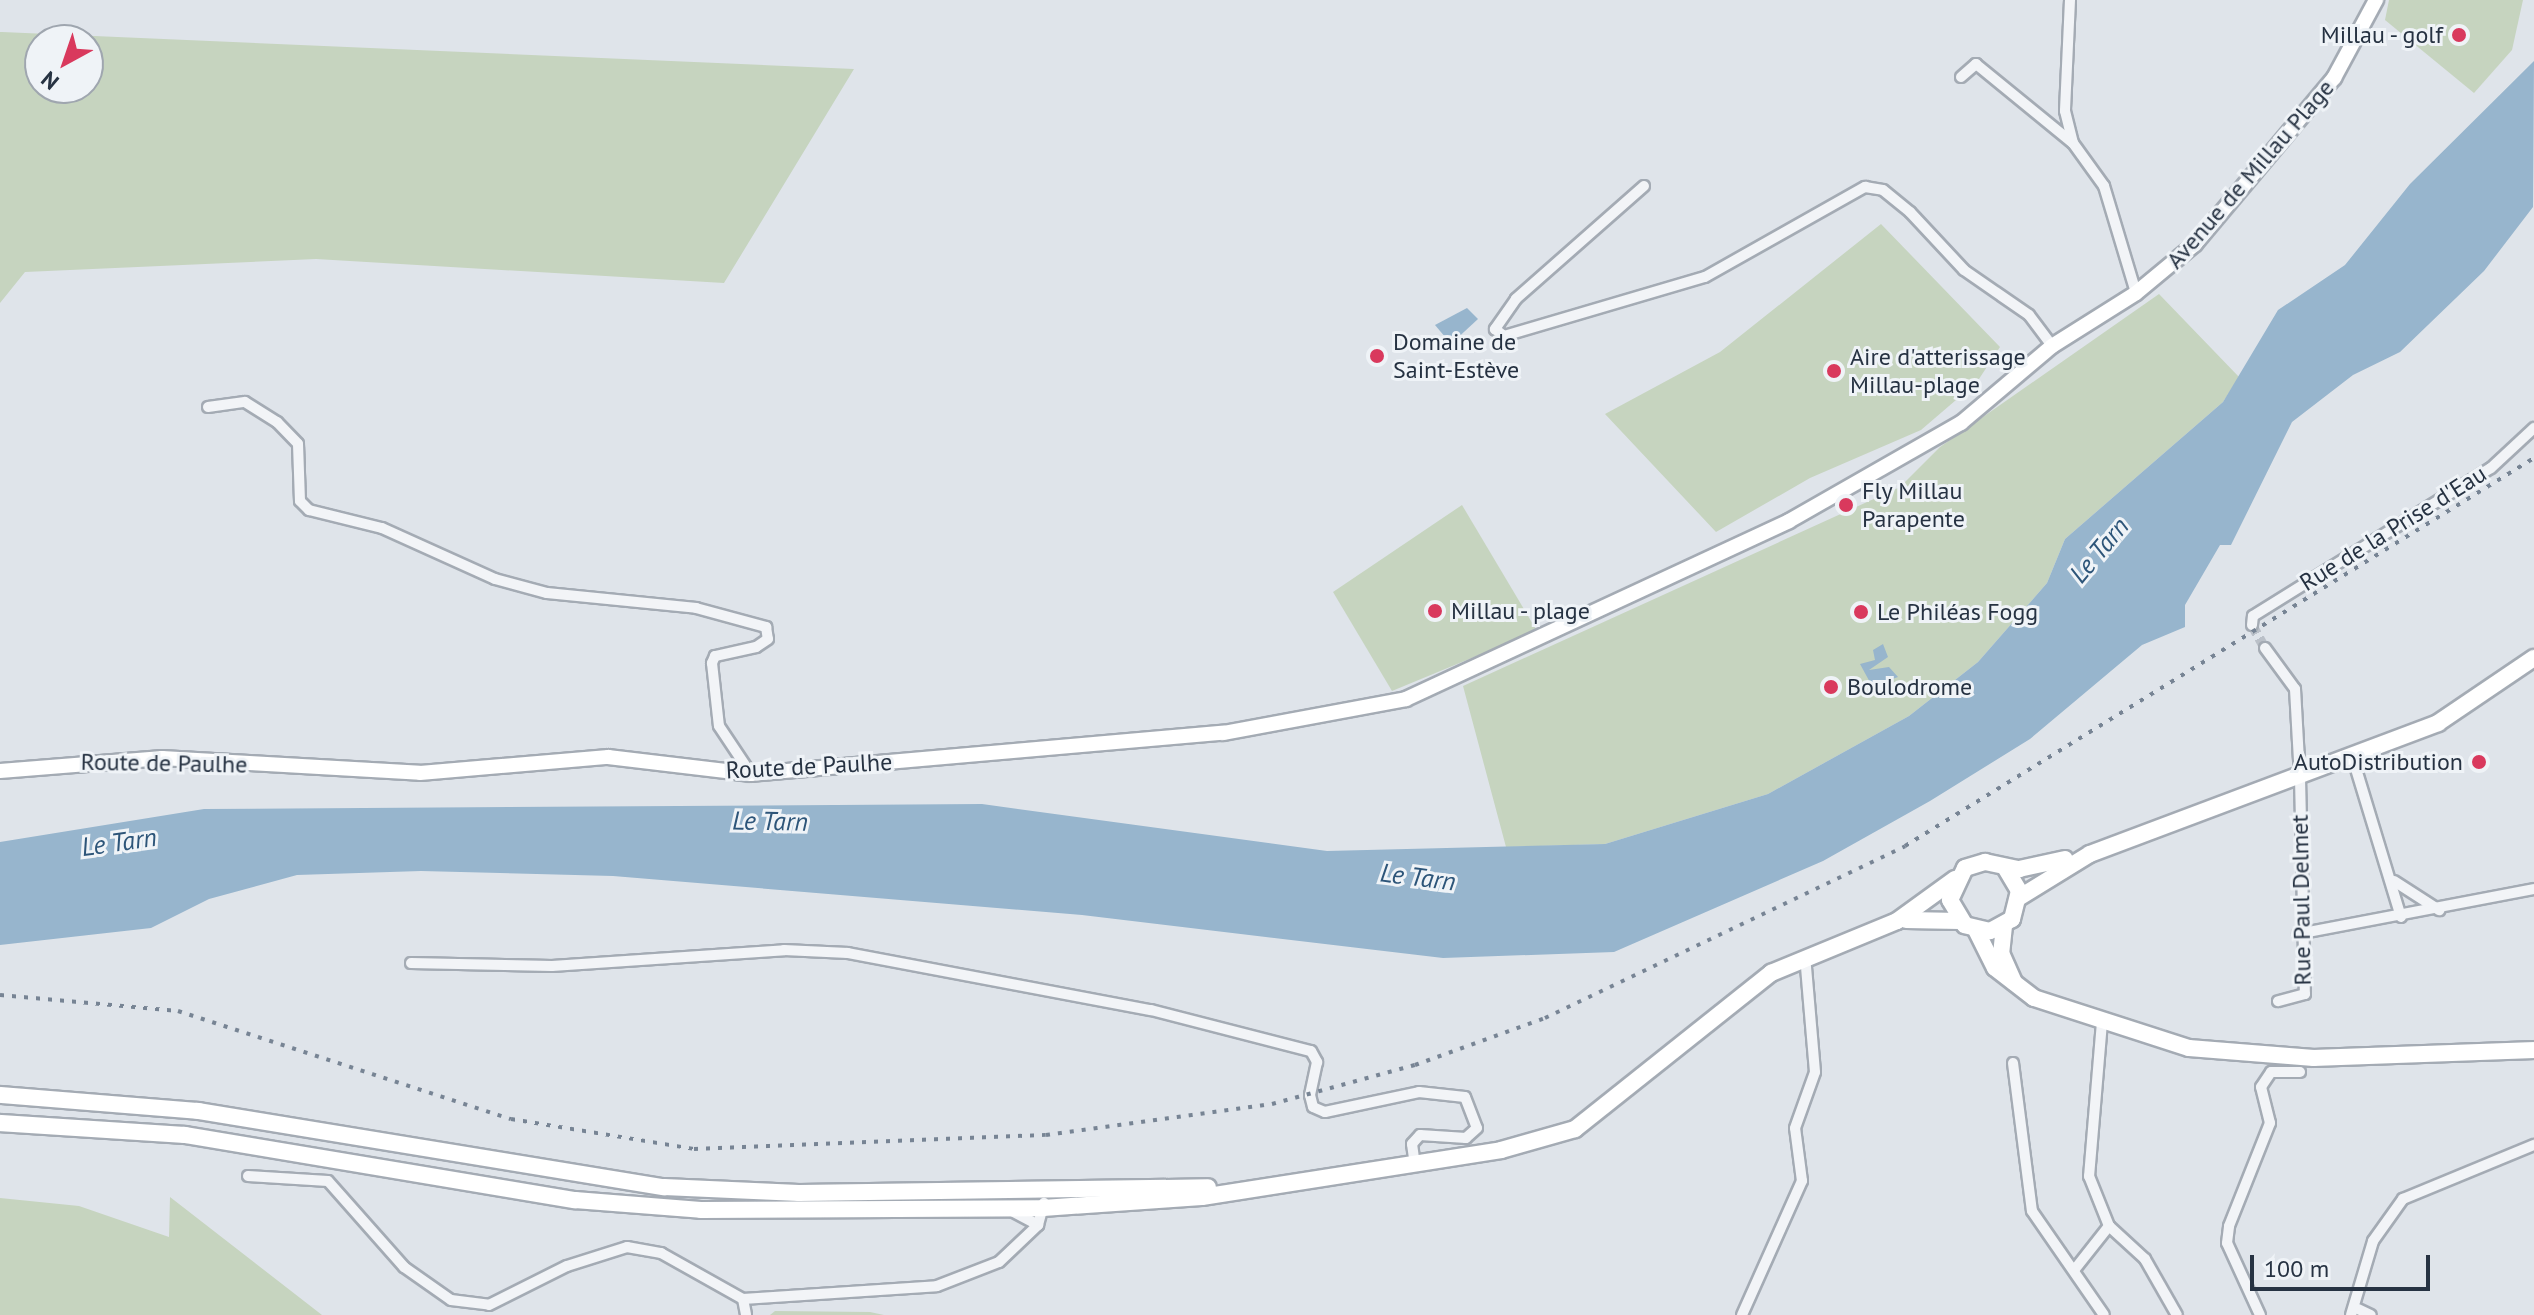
<!DOCTYPE html>
<meta charset="utf-8">
<style>
body{margin:0}
#map{position:relative;width:2534px;height:1315px;overflow:hidden;background:#dfe4ea;font-family:"PT Sans",sans-serif}
div>[style]{position:absolute}
.green>*{inset:0;background:#c6d4bf}
.water>*{inset:0;background:#97b5cd}
.street-tunnel>*{height:10px;margin-top:-5px;transform-origin:0;background:repeating-linear-gradient(90deg,#bac0c8 0 10px,transparent 0 15px)}
.roads{filter:drop-shadow(2px 0 #a4abb4) drop-shadow(-2px 0 #a4abb4) drop-shadow(0 2px #a4abb4) drop-shadow(0 -2px #a4abb4)}
.street>*{height:10px;margin:-5px;padding:0 5px;transform-origin:5px;border-radius:5px;background:#f2f4f7}
.secondary>*{height:14px;margin:-7px;padding:0 7px;transform-origin:7px;border-radius:7px;background:#fff}
.primary>*{height:16px;margin:-8px;padding:0 8px;transform-origin:8px;border-radius:8px;background:#fff}
.rail>*{height:4px;margin-top:-2px;transform-origin:0;background:repeating-linear-gradient(90deg,#778494 0 4px,transparent 0 12px)}
.dots>*{width:22px;height:22px;translate:-50% -50%;box-sizing:border-box;border:4px solid #eff3f7;border-radius:50%}
span{translate:-50% -50%;white-space:nowrap;text-align:center;line-height:1.15;-webkit-text-stroke:6px #eff3f7;paint-order:stroke}
.poi-label{font-size:24px;color:#263242}
.right{translate:-100% -50%;text-align:right}
.left{translate:0 -50%;text-align:left}
.street-label{font-size:24px;color:#263242}
.water-label{font-size:26px;color:#2d5579;font-style:italic}
.north{position:absolute;left:24px;top:24px;width:80px;height:80px;box-sizing:border-box;background:#eff3f7;border:2px solid #9fa6af;border-radius:50%;rotate:220deg;font-size:22px;font-weight:700;line-height:32px;text-align:center;color:#263242}
.north::after{content:'';display:block;margin:auto;width:28px;height:36px;background:#d9395d;clip-path:polygon(50% 0,100% 100%,50% 72%,0 100%)}
.scale{position:absolute;left:2250px;top:1255px;width:180px;height:36px;box-sizing:border-box;border:4px solid #263242;border-top:0;padding-left:10px;font-size:24px;line-height:28px;white-space:nowrap;color:#263242;-webkit-text-stroke:6px #eff3f7;paint-order:stroke}
</style>
<div id="map">
<div class="green">
<div style="clip-path:polygon(2389px 0,2523px 0,2512px 50px,2474px 93px,2385px 20px)"></div>
<div style="clip-path:polygon(evenodd,0 32px,2px 32px,854px 69px,724px 283px,316px 259px,25px 272px,0 303px,0 32px,40px 40px,88px 40px,88px 88px,40px 88px,40px 40px)"></div>
<div style="clip-path:polygon(1881px 224px,2000px 347px,1977px 382px,1921px 430px,1810px 478px,1716px 532px,1605px 414px,1720px 352px)"></div>
<div style="clip-path:polygon(2159px 294px,2239px 377px,2223px 402px,2065px 539px,2047px 583px,1978px 662px,1909px 716px,1768px 794px,1605px 844px,1506px 847px,1463px 686px,1900px 487px,1940px 447px)"></div>
<div style="clip-path:polygon(1462px 505px,1537px 631px,1392px 691px,1333px 592px)"></div>
<div style="clip-path:polygon(170px 1197px,322px 1315px,0 1315px,0 1198px,79px 1206px,169px 1237px)"></div>
<div style="clip-path:polygon(775px 1311px,870px 1312px,884px 1315px,770px 1315px)"></div>
</div>
<div class="water">
<div style="clip-path:polygon(2534px 61px,2533px 207px,2484px 271px,2400px 352px,2353px 375px,2292px 422px,2231px 545px,2220px 545px,2185px 605px,2185px 627px,2142px 645px,2030px 739px,1930px 801px,1823px 861px,1614px 952px,1443px 958px,1082px 915px,613px 876px,421px 871px,297px 875px,209px 899px,151px 928px,0 945px,0 842px,204px 809px,982px 804px,1327px 851px,1605px 844px,1768px 794px,1909px 716px,1978px 662px,2047px 583px,2065px 539px,2223px 402px,2278px 310px,2345px 265px,2410px 184px)"></div>
<div style="clip-path:polygon(1467px 308px,1478px 319px,1451px 344px,1435px 325px)"></div>
<div style="clip-path:polygon(1883px 644px,1888px 657px,1869px 670px,1889px 667px,1898px 677px,1872px 686px,1860px 664px,1875px 660px,1873px 650px)"></div>
</div>
<div class="street-tunnel">
<div style="left:2252px;top:625px;width:26px;rotate:61deg"></div>
</div>
<div class="roads">
<div class="street">
<div style="left:2070px;top:0;width:111px;rotate:92.6deg"></div>
<div style="left:2065px;top:111px;width:33px;rotate:76deg"></div>
<div style="left:2073px;top:143px;width:53px;rotate:54.2deg"></div>
<div style="left:2104px;top:186px;width:112px;rotate:73.3deg"></div>
<div style="left:1961px;top:77px;width:20px;rotate:-41deg"></div>
<div style="left:1976px;top:64px;width:125px;rotate:39.2deg"></div>
<div style="left:1644px;top:186px;width:171px;rotate:138.6deg"></div>
<div style="left:1516px;top:299px;width:37px;rotate:125deg"></div>
<div style="left:1495px;top:329px;width:11px;rotate:38deg"></div>
<div style="left:1504px;top:336px;width:209px;rotate:-16.4deg"></div>
<div style="left:1705px;top:277px;width:184px;rotate:-29.4deg"></div>
<div style="left:1865px;top:187px;width:18px;rotate:9deg"></div>
<div style="left:1883px;top:190px;width:35px;rotate:39deg"></div>
<div style="left:1910px;top:212px;width:79px;rotate:47deg"></div>
<div style="left:1964px;top:270px;width:79px;rotate:34.7deg"></div>
<div style="left:2029px;top:315px;width:39px;rotate:53deg"></div>
<div style="left:208px;top:407px;width:37px;rotate:-8deg"></div>
<div style="left:245px;top:402px;width:38px;rotate:32deg"></div>
<div style="left:277px;top:422px;width:30px;rotate:46deg"></div>
<div style="left:298px;top:444px;width:57px;rotate:88deg"></div>
<div style="left:300px;top:501px;width:13px;rotate:45deg"></div>
<div style="left:309px;top:510px;width:75px;rotate:13.9deg"></div>
<div style="left:382px;top:528px;width:124px;rotate:24.3deg"></div>
<div style="left:495px;top:579px;width:54px;rotate:15.1deg"></div>
<div style="left:547px;top:593px;width:150px;rotate:5.7deg"></div>
<div style="left:696px;top:608px;width:73px;rotate:15.2deg"></div>
<div style="left:766px;top:627px;width:12px;rotate:81deg"></div>
<div style="left:768px;top:639px;width:14px;rotate:146deg"></div>
<div style="left:756px;top:647px;width:42px;rotate:167.6deg"></div>
<div style="left:715px;top:656px;width:8px;rotate:113deg"></div>
<div style="left:712px;top:663px;width:63px;rotate:83.7deg"></div>
<div style="left:719px;top:726px;width:58px;rotate:56.3deg"></div>
<div style="left:2252px;top:625px;width:9px;rotate:-84deg"></div>
<div style="left:2253px;top:616px;width:280px;rotate:-31.9deg"></div>
<div style="left:2491px;top:468px;width:59px;rotate:-42.9deg"></div>
<div style="left:2265px;top:648px;width:51px;rotate:53.8deg"></div>
<div style="left:2295px;top:689px;width:89px;rotate:86.8deg"></div>
<div style="left:2300px;top:778px;width:216px;rotate:88.7deg"></div>
<div style="left:2305px;top:994px;width:28px;rotate:165deg"></div>
<div style="left:2353px;top:759px;width:165px;rotate:73.1deg"></div>
<div style="left:2394px;top:881px;width:54px;rotate:32.8deg"></div>
<div style="left:2298px;top:934px;width:240px;rotate:-10.8deg"></div>
<div style="left:411px;top:963px;width:141px;rotate:1.2deg"></div>
<div style="left:552px;top:966px;width:233px;rotate:-3.9deg"></div>
<div style="left:784px;top:950px;width:64px;rotate:2.7deg"></div>
<div style="left:848px;top:953px;width:308px;rotate:10.7deg"></div>
<div style="left:1151px;top:1010px;width:165px;rotate:14.4deg"></div>
<div style="left:1311px;top:1051px;width:13px;rotate:61deg"></div>
<div style="left:1317px;top:1062px;width:34px;rotate:102deg"></div>
<div style="left:1310px;top:1095px;width:12px;rotate:76deg"></div>
<div style="left:1313px;top:1107px;width:13px;rotate:23deg"></div>
<div style="left:1325px;top:1112px;width:96px;rotate:-12deg"></div>
<div style="left:1419px;top:1092px;width:46px;rotate:6.2deg"></div>
<div style="left:1465px;top:1097px;width:33px;rotate:69deg"></div>
<div style="left:1477px;top:1128px;width:15px;rotate:138deg"></div>
<div style="left:1466px;top:1138px;width:46px;rotate:-176.3deg"></div>
<div style="left:1420px;top:1135px;width:12px;rotate:132deg"></div>
<div style="left:1412px;top:1144px;width:21px;rotate:82deg"></div>
<div style="left:2102px;top:1022px;width:155px;rotate:94.8deg"></div>
<div style="left:2089px;top:1176px;width:54px;rotate:68.2deg"></div>
<div style="left:2109px;top:1226px;width:49px;rotate:42.5deg"></div>
<div style="left:2145px;top:1259px;width:64px;rotate:60.3deg"></div>
<div style="left:2013px;top:1063px;width:149px;rotate:82.7deg"></div>
<div style="left:2032px;top:1211px;width:126px;rotate:55.3deg"></div>
<div style="left:248px;top:1176px;width:80px;rotate:3.6deg"></div>
<div style="left:328px;top:1181px;width:115px;rotate:48.5deg"></div>
<div style="left:404px;top:1267px;width:57px;rotate:35.1deg"></div>
<div style="left:451px;top:1300px;width:38px;rotate:7deg"></div>
<div style="left:489px;top:1305px;width:87px;rotate:-26.6deg"></div>
<div style="left:567px;top:1266px;width:63px;rotate:-17.6deg"></div>
<div style="left:627px;top:1247px;width:35px;rotate:10deg"></div>
<div style="left:661px;top:1253px;width:94px;rotate:29.3deg"></div>
<div style="left:743px;top:1299px;width:194px;rotate:-3.8deg"></div>
<div style="left:937px;top:1286px;width:66px;rotate:-21.2deg"></div>
<div style="left:999px;top:1262px;width:54px;rotate:-43.5deg"></div>
<div style="left:1038px;top:1225px;width:23px;rotate:-75deg"></div>
<div style="left:1010px;top:1210px;width:32px;rotate:28deg"></div>
<div style="left:2075px;top:1269px;width:55px;rotate:-51.7deg"></div>
<div style="left:743px;top:1299px;width:16px;rotate:79deg"></div>
<div style="left:2358px;top:1309px;width:14px;rotate:25deg"></div>
<div style="left:1742px;top:1315px;width:147px;rotate:-65.9deg"></div>
<div style="left:1802px;top:1181px;width:53px;rotate:-97.5deg"></div>
<div style="left:1795px;top:1128px;width:59px;rotate:-70.3deg"></div>
<div style="left:1815px;top:1072px;width:116px;rotate:-94.9deg"></div>
<div style="left:2260px;top:1315px;width:79px;rotate:-114.6deg"></div>
<div style="left:2227px;top:1243px;width:17px;rotate:-83deg"></div>
<div style="left:2229px;top:1226px;width:111px;rotate:-68.3deg"></div>
<div style="left:2270px;top:1123px;width:37px;rotate:-104deg"></div>
<div style="left:2261px;top:1087px;width:18px;rotate:-56deg"></div>
<div style="left:2271px;top:1072px;width:29px"></div>
<div style="left:2351px;top:1315px;width:77px;rotate:-73.4deg"></div>
<div style="left:2373px;top:1241px;width:52px;rotate:-54.5deg"></div>
<div style="left:2403px;top:1199px;width:142px;rotate:-22.4deg"></div>
</div>
<div class="secondary">
<div style="left:0;top:771px;width:163px;rotate:-4.6deg"></div>
<div style="left:162px;top:758px;width:258px;rotate:3.3deg"></div>
<div style="left:420px;top:773px;width:189px;rotate:-4.9deg"></div>
<div style="left:608px;top:757px;width:144px;rotate:6.8deg"></div>
<div style="left:751px;top:774px;width:474px;rotate:-5deg"></div>
<div style="left:1223px;top:733px;width:186px;rotate:-10.5deg"></div>
<div style="left:1406px;top:699px;width:422px;rotate:-24.9deg"></div>
<div style="left:1789px;top:521px;width:198px;rotate:-29.7deg"></div>
<div style="left:1961px;top:423px;width:119px;rotate:-40.2deg"></div>
<div style="left:2052px;top:346px;width:99px;rotate:-32.2deg"></div>
<div style="left:2136px;top:293px;width:77px;rotate:-39.7deg"></div>
<div style="left:2195px;top:244px;width:217px;rotate:-50.1deg"></div>
<div style="left:2334px;top:78px;width:89px;rotate:-61.7deg"></div>
</div>
<div class="primary">
<div style="left:2006px;top:869px;width:26px;rotate:59deg"></div>
<div style="left:2019px;top:891px;width:29px;rotate:104deg"></div>
<div style="left:2012px;top:919px;width:25px;rotate:151deg"></div>
<div style="left:1990px;top:931px;width:26px;rotate:-167deg"></div>
<div style="left:1965px;top:925px;width:29px;rotate:-121deg"></div>
<div style="left:1950px;top:900px;width:35px;rotate:-65deg"></div>
<div style="left:1965px;top:868px;width:21px;rotate:-17deg"></div>
<div style="left:1985px;top:862px;width:35px;rotate:12deg"></div>
<div style="left:2019px;top:869px;width:47px;rotate:-12.3deg"></div>
<div style="left:2020px;top:897px;width:82px;rotate:-31.6deg"></div>
<div style="left:2090px;top:854px;width:372px;rotate:-20.6deg"></div>
<div style="left:2438px;top:723px;width:116px;rotate:-34.1deg"></div>
<div style="left:1906px;top:920px;width:54px;rotate:1.1deg"></div>
<div style="left:2004px;top:926px;width:27px;rotate:96deg"></div>
<div style="left:2001px;top:953px;width:32px;rotate:66deg"></div>
<div style="left:1976px;top:930px;width:42px;rotate:63.4deg"></div>
<div style="left:1995px;top:968px;width:49px;rotate:37.6deg"></div>
<div style="left:2034px;top:998px;width:163px;rotate:17.9deg"></div>
<div style="left:2189px;top:1048px;width:125px;rotate:4.6deg"></div>
<div style="left:2314px;top:1058px;width:220px;rotate:-2.1deg"></div>
<div style="left:0;top:1095px;width:199px;rotate:4.6deg"></div>
<div style="left:198px;top:1111px;width:472px;rotate:9.3deg"></div>
<div style="left:664px;top:1187px;width:135px;rotate:2.5deg"></div>
<div style="left:799px;top:1193px;width:409px;rotate:-0.8deg"></div>
<div style="left:0;top:1123px;width:185px;rotate:3.7deg"></div>
<div style="left:185px;top:1135px;width:395px;rotate:9.5deg"></div>
<div style="left:575px;top:1200px;width:126px;rotate:4.5deg"></div>
<div style="left:701px;top:1210px;width:342px;rotate:-0.3deg"></div>
<div style="left:1043px;top:1208px;width:159px;rotate:-4deg"></div>
<div style="left:1202px;top:1197px;width:303px;rotate:-8.9deg"></div>
<div style="left:1501px;top:1150px;width:77px;rotate:-15.8deg"></div>
<div style="left:1575px;top:1129px;width:251px;rotate:-38.5deg"></div>
<div style="left:1771px;top:973px;width:136px;rotate:-22.4deg"></div>
<div style="left:1897px;top:921px;width:72px;rotate:-35.9deg"></div>
</div>
</div>
<div class="rail">
<div style="left:0;top:995px;width:179px;rotate:5.1deg"></div>
<div style="left:178px;top:1011px;width:350px;rotate:18deg"></div>
<div style="left:511px;top:1119px;width:185px;rotate:9.3deg"></div>
<div style="left:694px;top:1149px;width:352px;rotate:-2.3deg"></div>
<div style="left:1046px;top:1135px;width:228px;rotate:-7.8deg"></div>
<div style="left:1272px;top:1104px;width:148px;rotate:-15.3deg"></div>
<div style="left:1415px;top:1065px;width:138px;rotate:-19.9deg"></div>
<div style="left:1545px;top:1018px;width:399px;rotate:-25.5deg"></div>
<div style="left:1905px;top:846px;width:739px;rotate:-31.67deg"></div>
</div>
<div class="dots">
<div style="left:2459px;top:35px;background:#d9395d"></div>
<div style="left:1377px;top:356px;background:#d9395d"></div>
<div style="left:1834px;top:371px;background:#d9395d"></div>
<div style="left:1846px;top:505px;background:#d9395d"></div>
<div style="left:1435px;top:611px;background:#d9395d"></div>
<div style="left:1861px;top:612px;background:#d9395d"></div>
<div style="left:1831px;top:687px;background:#d9395d"></div>
<div style="left:2479px;top:762px;background:#d9395d"></div>
</div>
<div class="poi-label">
<span class="right" style="left:2443px;top:35px">Millau - golf</span>
<span class="left" style="left:1393px;top:356px">Domaine de<br>Saint-Estève</span>
<span class="left" style="left:1850px;top:371px">Aire d'atterissage<br>Millau-plage</span>
<span class="left" style="left:1862px;top:505px">Fly Millau<br>Parapente</span>
<span class="left" style="left:1451px;top:611px">Millau - plage</span>
<span class="left" style="left:1877px;top:612px">Le Philéas Fogg</span>
<span class="left" style="left:1847px;top:687px">Boulodrome</span>
<span class="right" style="left:2463px;top:762px">AutoDistribution</span>
</div>
<div class="street-label">
<span style="left:2250px;top:174px;rotate:-49deg">Avenue de Millau Plage</span>
<span style="left:2393px;top:528px;rotate:-32deg">Rue de la Prise d'Eau</span>
<span style="left:164px;top:763px;rotate:1deg">Route de Paulhe</span>
<span style="left:809px;top:766px;rotate:-3deg">Route de Paulhe</span>
<span style="left:2301px;top:900px;rotate:-91deg">Rue Paul Delmet</span>
</div>
<div class="water-label">
<span style="left:2099px;top:550px;rotate:-50deg">Le Tarn</span>
<span style="left:770px;top:821px;rotate:1deg">Le Tarn</span>
<span style="left:119px;top:842px;rotate:-8deg">Le Tarn</span>
<span style="left:1418px;top:877px;rotate:7deg">Le Tarn</span>
</div>
<div class="north">N</div>
<div class="scale">100 m</div>
</div>
